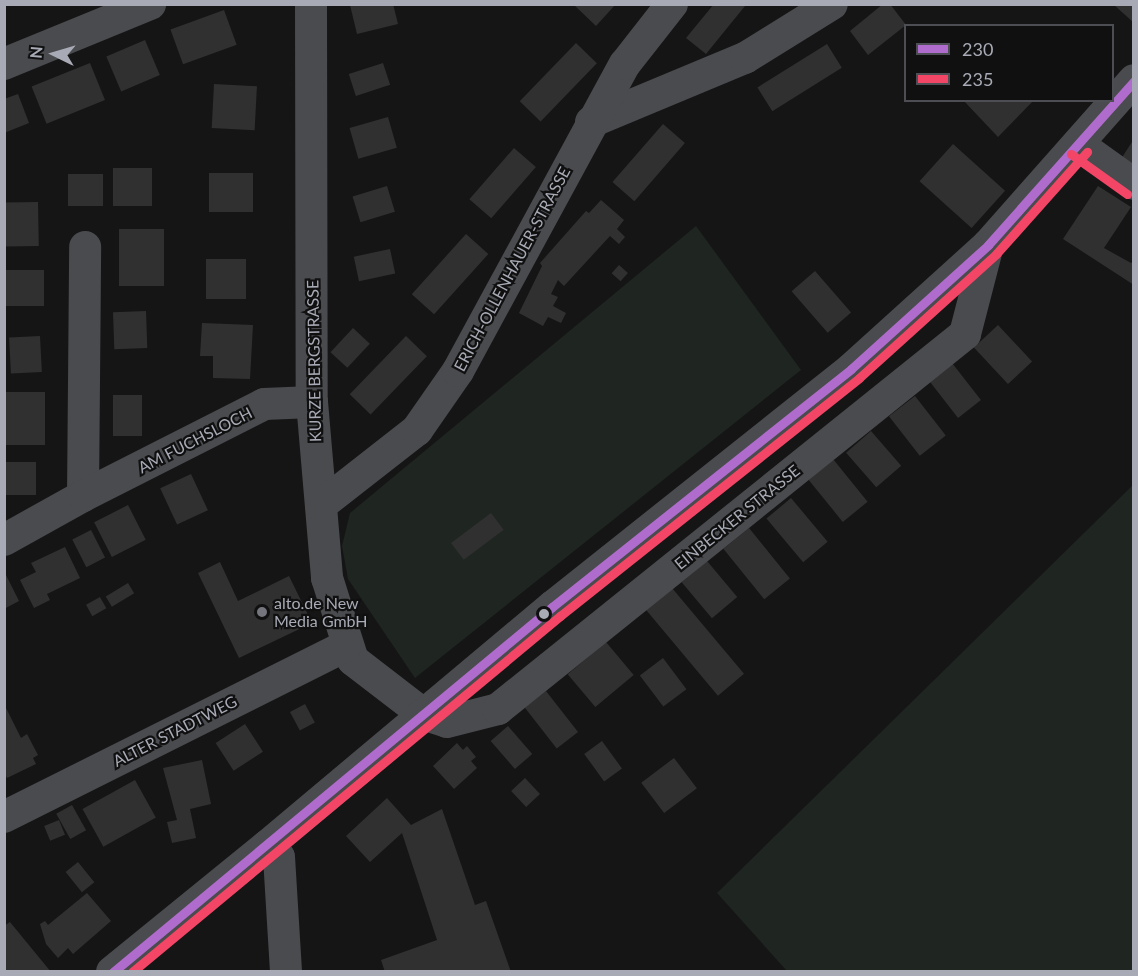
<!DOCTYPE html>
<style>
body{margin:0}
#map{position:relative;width:1138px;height:976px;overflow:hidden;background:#151516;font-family:Lato,sans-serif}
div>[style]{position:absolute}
.green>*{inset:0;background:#1f2521}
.building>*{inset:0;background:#303031;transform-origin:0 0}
.minor>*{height:32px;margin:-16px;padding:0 16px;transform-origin:16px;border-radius:16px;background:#4a4b4e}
.bus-1>*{height:9px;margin:-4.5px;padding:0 4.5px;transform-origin:4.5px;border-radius:4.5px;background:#b06ccc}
.bus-2>*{height:9px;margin:-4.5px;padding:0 4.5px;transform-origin:4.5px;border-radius:4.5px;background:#f34667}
.dots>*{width:16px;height:16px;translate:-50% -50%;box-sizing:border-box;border:3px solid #101011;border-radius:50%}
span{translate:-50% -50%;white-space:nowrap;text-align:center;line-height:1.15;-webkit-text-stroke:4.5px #101011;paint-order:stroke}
.street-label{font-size:16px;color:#a8abb5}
.poi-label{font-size:16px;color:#a8abb5}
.left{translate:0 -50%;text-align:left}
.frame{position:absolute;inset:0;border:6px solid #a8abb5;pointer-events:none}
.legend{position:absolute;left:904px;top:24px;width:210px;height:78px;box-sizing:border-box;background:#101011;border:2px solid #4d4e53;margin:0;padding:8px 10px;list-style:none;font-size:18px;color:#a8abb5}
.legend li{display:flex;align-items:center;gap:12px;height:30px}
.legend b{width:30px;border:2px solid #4d4e53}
.north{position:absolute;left:24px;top:24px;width:60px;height:60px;-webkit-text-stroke:4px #101011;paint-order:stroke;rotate:275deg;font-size:16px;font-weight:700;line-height:24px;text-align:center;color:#a8abb5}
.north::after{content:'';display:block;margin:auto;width:21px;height:27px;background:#a8abb5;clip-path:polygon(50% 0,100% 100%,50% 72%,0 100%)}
</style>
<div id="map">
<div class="green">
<div style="clip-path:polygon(696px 226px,801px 370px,415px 678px,348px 579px,342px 546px,350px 513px)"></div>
<div style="clip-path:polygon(1133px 485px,1133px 971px,787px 971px,717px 893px)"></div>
</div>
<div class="building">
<div style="clip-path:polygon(353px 4px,393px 4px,398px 24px,357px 34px,350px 5px)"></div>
<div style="clip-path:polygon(573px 4px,616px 4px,596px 26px)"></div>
<div style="clip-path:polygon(714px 4px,745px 6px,706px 54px,686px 38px)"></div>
<div style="clip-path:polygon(883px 4px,890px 4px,906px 25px,868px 55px,850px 31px)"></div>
<div style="clip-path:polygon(1113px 4px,1134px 4px,1134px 23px)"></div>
<div style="left:224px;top:10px;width:37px;height:57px;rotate:70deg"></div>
<div style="left:145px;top:40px;width:38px;height:42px;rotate:67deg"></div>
<div style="left:576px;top:43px;width:29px;height:81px;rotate:44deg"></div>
<div style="left:827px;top:44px;width:28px;height:82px;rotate:58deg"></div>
<div style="left:90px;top:63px;width:40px;height:63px;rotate:68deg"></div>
<div style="left:383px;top:63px;width:23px;height:36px;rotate:72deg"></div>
<div style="left:214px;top:84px;width:43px;height:44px;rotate:3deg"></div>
<div style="clip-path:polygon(18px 94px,29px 123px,4px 133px,4px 99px)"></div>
<div style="clip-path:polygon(963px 100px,1034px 100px,998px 137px)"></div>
<div style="left:388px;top:117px;width:32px;height:40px;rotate:74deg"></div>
<div style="left:663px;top:124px;width:29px;height:77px;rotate:41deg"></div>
<div style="clip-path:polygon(1134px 139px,1134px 176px,1117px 165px)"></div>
<div style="left:953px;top:144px;width:70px;height:50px;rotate:42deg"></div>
<div style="left:514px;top:148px;width:29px;height:68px;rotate:41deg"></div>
<div style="left:113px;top:168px;width:39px;height:38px"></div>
<div style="left:209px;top:173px;width:44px;height:39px"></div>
<div style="left:68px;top:174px;width:35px;height:32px"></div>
<div style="left:387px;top:186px;width:27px;height:36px;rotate:73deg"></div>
<div style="clip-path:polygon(1098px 186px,1131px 207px,1104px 248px,1131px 263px,1134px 260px,1134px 285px,1063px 239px)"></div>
<div style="clip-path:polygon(601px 200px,624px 220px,617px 229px,625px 237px,619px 244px,610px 236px,564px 286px,558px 280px,551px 294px,558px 297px,553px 306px,566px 313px,561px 323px,548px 317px,543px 326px,519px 313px,542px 266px,540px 263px,586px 211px,589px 213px)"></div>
<div style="left:38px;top:202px;width:44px;height:33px;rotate:89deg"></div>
<div style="left:119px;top:229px;width:45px;height:57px"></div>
<div style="left:466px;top:234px;width:30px;height:81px;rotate:42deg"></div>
<div style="left:390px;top:249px;width:25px;height:37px;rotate:78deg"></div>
<div style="left:246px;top:259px;width:40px;height:40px;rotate:90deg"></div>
<div style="left:619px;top:265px;width:12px;height:11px;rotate:42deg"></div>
<div style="left:4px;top:270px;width:40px;height:36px"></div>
<div style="left:815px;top:271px;width:55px;height:31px;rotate:49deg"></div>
<div style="left:146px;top:311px;width:37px;height:33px;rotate:88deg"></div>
<div style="clip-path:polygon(202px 323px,253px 325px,250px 379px,213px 378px,213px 356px,200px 356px)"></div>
<div style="left:998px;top:325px;width:50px;height:33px;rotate:47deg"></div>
<div style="left:353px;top:328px;width:23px;height:33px;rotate:43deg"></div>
<div style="left:40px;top:336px;width:36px;height:31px;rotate:87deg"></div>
<div style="left:406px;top:336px;width:29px;height:81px;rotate:44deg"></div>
<div style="left:952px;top:363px;width:47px;height:29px;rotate:52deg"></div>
<div style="left:4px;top:392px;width:41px;height:53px"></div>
<div style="left:113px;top:395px;width:29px;height:41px"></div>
<div style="left:915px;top:396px;width:50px;height:33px;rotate:52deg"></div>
<div style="left:871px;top:431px;width:46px;height:33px;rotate:49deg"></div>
<div style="left:833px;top:459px;width:55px;height:32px;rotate:51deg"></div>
<div style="left:4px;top:462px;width:32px;height:33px"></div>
<div style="left:191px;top:474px;width:40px;height:34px;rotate:65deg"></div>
<div style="left:791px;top:498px;width:57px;height:32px;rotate:50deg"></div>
<div style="left:128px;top:505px;width:39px;height:38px;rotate:63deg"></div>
<div style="left:491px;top:513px;width:21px;height:50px;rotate:53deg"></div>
<div style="left:749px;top:528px;width:65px;height:33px;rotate:51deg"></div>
<div style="left:91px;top:530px;width:31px;height:21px;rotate:63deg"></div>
<div style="clip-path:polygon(65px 547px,80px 578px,47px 594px,50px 600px,34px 608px,20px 580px,36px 572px,31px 563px)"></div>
<div style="left:707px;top:561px;width:47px;height:33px;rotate:50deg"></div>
<div style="clip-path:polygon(220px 562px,238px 601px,289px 576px,312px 623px,239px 658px,198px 573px)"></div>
<div style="clip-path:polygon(4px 571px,19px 601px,4px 609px)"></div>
<div style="left:128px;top:583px;width:12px;height:26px;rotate:59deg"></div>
<div style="left:672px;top:588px;width:112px;height:34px;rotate:50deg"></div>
<div style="left:100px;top:597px;width:13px;height:16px;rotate:61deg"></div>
<div style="left:606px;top:642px;width:43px;height:50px;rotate:50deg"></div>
<div style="left:663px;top:658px;width:39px;height:29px;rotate:53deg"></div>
<div style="left:546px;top:691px;width:52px;height:27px;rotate:52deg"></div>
<div style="clip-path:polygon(4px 704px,21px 738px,27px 734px,38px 755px,33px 758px,36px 764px,7px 778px,4px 773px)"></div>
<div style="left:305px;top:704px;width:21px;height:17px;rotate:62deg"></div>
<div style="left:245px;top:724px;width:33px;height:35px;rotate:57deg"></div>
<div style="left:508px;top:726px;width:37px;height:23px;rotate:49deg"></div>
<div style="left:602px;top:741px;width:34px;height:22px;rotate:54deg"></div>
<div style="clip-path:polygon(457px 743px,463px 750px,467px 746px,476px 757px,471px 761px,477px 768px,454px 789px,433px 766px)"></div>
<div style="left:674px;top:758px;width:38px;height:41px;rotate:53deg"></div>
<div style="clip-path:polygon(202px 760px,211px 804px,190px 809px,196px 838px,172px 843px,167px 822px,177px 820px,163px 768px)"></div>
<div style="left:525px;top:778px;width:22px;height:19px;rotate:47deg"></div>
<div style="left:135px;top:780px;width:43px;height:60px;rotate:61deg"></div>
<div style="clip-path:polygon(387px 798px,411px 825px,442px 809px,475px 905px,486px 901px,511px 972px,385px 972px,381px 960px,437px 940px,402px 833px,370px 862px,346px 836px)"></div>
<div style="left:72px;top:805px;width:29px;height:18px;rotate:61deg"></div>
<div style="left:59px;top:820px;width:16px;height:16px;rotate:68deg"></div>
<div style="left:78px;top:862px;width:26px;height:16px;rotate:51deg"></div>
<div style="clip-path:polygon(87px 893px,111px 921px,73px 954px,68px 948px,58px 958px,46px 944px,40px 924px,45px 921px,48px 925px)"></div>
<div style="clip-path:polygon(10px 922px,51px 972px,4px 972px,4px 926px)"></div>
</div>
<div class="minor">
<div style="left:311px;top:4px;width:398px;rotate:89.9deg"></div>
<div style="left:312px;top:402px;width:177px;rotate:85.1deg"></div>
<div style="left:327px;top:578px;width:86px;rotate:72.4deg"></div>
<div style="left:353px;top:660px;width:88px;rotate:37.6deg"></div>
<div style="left:423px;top:714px;width:25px;rotate:18deg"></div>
<div style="left:447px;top:722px;width:53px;rotate:-14.3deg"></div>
<div style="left:498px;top:709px;width:599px;rotate:-38.76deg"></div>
<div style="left:965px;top:334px;width:92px;rotate:-75.5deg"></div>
<div style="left:4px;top:64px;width:158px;rotate:-22.3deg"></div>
<div style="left:591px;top:122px;width:167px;rotate:-22.6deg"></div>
<div style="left:745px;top:58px;width:102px;rotate:-31.8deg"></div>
<div style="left:1078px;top:144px;width:69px;rotate:35.5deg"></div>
<div style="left:83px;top:496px;width:249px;rotate:-89.5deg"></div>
<div style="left:321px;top:505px;width:122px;rotate:-38deg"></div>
<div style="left:417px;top:430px;width:72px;rotate:-55.2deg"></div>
<div style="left:458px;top:371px;width:349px;rotate:-61.5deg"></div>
<div style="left:625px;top:64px;width:76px;rotate:-51.9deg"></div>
<div style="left:4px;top:540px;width:90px;rotate:-29.1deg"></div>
<div style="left:83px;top:496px;width:203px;rotate:-26.9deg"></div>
<div style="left:264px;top:404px;width:48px;rotate:-2.4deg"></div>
<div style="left:4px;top:817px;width:382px;rotate:-26.6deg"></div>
<div style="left:267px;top:846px;width:16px;rotate:43deg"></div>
<div style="left:279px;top:857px;width:115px;rotate:86.5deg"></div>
<div style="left:112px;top:972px;width:200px;rotate:-39.1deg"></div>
<div style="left:267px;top:846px;width:372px;rotate:-40deg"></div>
<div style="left:552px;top:607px;width:382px;rotate:-38.5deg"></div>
<div style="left:851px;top:369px;width:185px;rotate:-42.1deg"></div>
<div style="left:988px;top:245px;width:220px;rotate:-48.5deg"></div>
</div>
<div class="bus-1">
<div style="left:113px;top:972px;width:571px;rotate:-39.74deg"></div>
<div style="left:552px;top:607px;width:382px;rotate:-38.5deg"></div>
<div style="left:851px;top:369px;width:185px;rotate:-42.1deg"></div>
<div style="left:988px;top:245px;width:220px;rotate:-48.3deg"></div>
</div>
<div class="bus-2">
<div style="left:1071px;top:154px;width:69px;rotate:35.5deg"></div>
<div style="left:132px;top:972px;width:557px;rotate:-39.75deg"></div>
<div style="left:560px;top:616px;width:382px;rotate:-38.5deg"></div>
<div style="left:859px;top:378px;width:185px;rotate:-42.1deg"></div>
<div style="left:996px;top:254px;width:137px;rotate:-48.3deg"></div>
</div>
<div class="dots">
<div style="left:262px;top:612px;background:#75767d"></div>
<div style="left:544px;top:614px;background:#a8abb5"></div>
</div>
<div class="street-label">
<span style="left:512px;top:269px;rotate:-62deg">ERICH-OLLENHAUER-STRASSE</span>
<span style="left:314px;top:361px;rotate:-91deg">KURZE BERGSTRASSE</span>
<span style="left:195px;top:440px;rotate:-27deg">AM FUCHSLOCH</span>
<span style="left:737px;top:517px;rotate:-39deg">EINBECKER STRASSE</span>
<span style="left:175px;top:731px;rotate:-27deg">ALTER STADTWEG</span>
</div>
<div class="poi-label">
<span class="left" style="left:274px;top:612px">alto.de New<br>Media GmbH</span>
</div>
<div class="frame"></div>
<ul class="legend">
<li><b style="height:8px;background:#b06ccc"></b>230</li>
<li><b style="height:8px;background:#f34667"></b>235</li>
</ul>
<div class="north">N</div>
</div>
